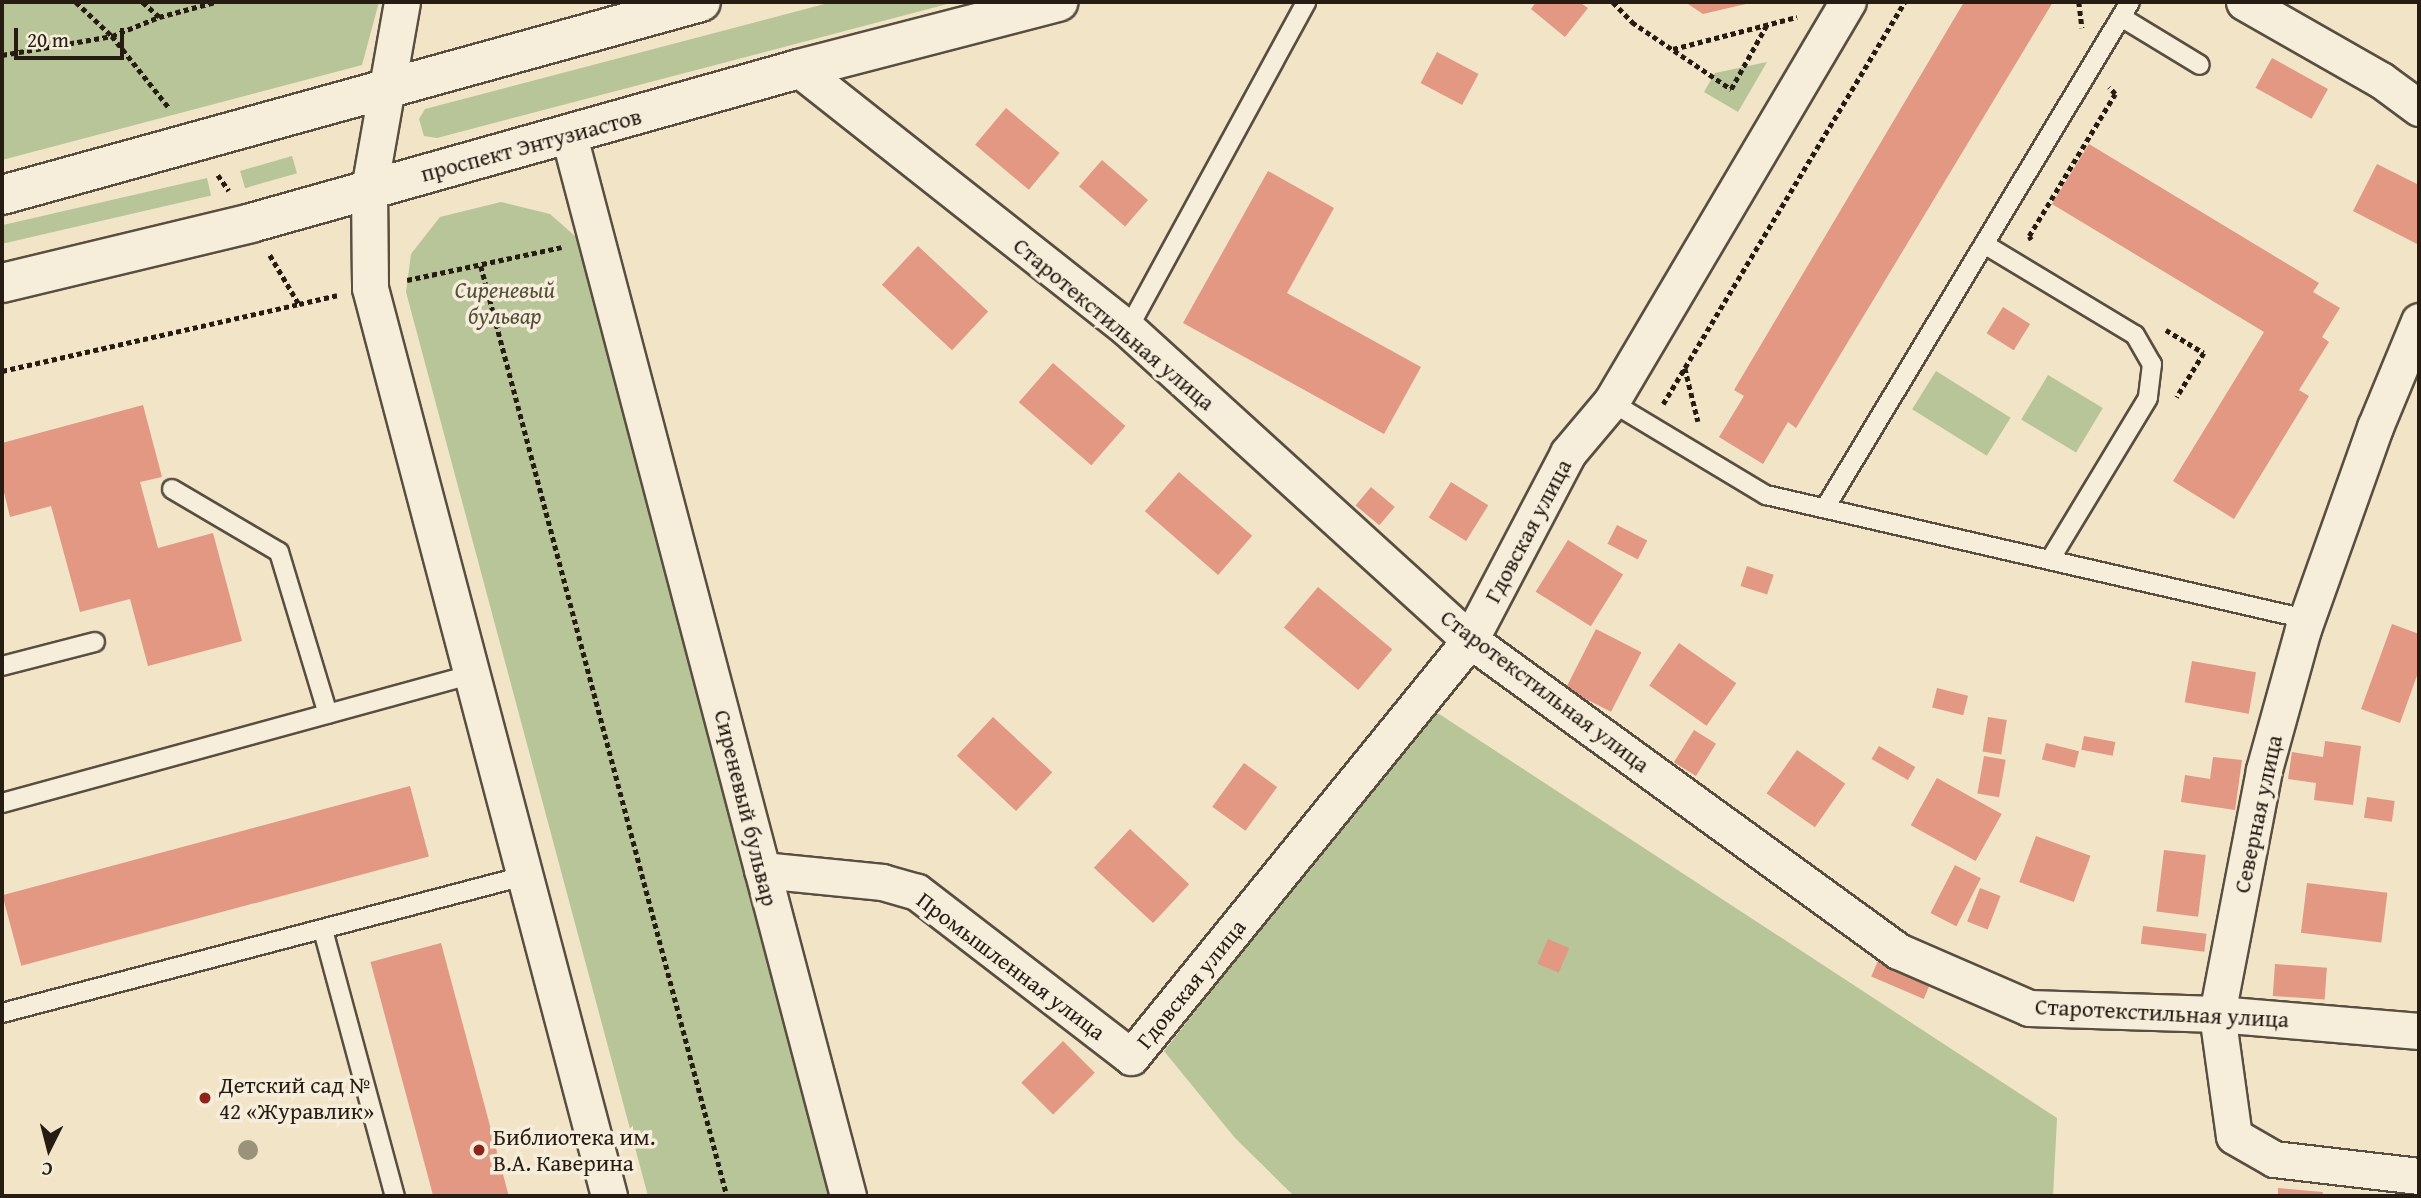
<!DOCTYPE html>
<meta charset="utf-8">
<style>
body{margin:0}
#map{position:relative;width:2421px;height:1198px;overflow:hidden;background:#f1e4c7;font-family:"Gentium Book Plus",serif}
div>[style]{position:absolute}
.green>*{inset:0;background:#b7c598;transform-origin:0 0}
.building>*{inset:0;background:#e29882;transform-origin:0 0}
.path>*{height:4.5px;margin-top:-2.25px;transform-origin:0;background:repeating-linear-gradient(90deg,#261c13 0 5px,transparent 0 8.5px)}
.roads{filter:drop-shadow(2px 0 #594e40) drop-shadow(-2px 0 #594e40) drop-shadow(0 2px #594e40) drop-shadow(0 -2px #594e40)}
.service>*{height:18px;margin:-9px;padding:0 9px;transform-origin:9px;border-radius:9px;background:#f6eddb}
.minor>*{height:35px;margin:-17.5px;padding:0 17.5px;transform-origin:17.5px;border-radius:17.5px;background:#f6eddb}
.secondary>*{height:38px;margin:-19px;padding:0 19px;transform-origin:19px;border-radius:19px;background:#f6eddb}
.trees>*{width:20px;height:20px;margin:-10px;border-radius:50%;background:#9a927a}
.dots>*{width:19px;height:19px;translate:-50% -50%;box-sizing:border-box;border:4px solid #f6eddb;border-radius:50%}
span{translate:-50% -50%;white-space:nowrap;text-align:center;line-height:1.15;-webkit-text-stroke:7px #f6eddb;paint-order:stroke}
.street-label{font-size:23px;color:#261c13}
.park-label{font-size:23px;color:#524f3b;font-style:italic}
.poi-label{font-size:23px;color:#261c13}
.left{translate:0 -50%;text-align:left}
.frame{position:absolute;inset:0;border:4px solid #261c13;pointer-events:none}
.north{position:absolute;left:14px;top:1114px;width:70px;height:70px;-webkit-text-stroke:5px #f6eddb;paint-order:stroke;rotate:186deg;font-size:19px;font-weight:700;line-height:28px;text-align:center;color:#261c13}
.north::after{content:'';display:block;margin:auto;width:24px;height:32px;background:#261c13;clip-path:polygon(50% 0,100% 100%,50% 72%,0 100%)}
.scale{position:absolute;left:14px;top:28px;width:110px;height:32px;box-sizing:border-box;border:4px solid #261c13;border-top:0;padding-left:9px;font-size:21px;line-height:24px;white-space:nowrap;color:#261c13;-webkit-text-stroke:5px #f6eddb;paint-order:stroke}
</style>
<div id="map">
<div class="green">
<div style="clip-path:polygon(2px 2px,379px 2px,362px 65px,2px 160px)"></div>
<div style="clip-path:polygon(832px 2px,955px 2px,437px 138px,424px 136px,419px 119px,425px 109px)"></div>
<div style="clip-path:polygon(1767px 62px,1738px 112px,1704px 92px,1715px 73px)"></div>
<div style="left:292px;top:156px;width:18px;height:54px;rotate:74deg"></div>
<div style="left:207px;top:178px;width:18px;height:213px;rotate:77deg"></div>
<div style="clip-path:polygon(501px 202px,550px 214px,585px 245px,836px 1196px,648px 1196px,406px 292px,411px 254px,440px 217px)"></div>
<div style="left:1936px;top:371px;width:88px;height:45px;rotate:32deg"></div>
<div style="left:2048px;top:375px;width:64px;height:52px;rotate:31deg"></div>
<div style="clip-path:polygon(1433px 710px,2057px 1118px,2053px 1196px,1294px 1196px,1235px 1138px,1164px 1051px)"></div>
</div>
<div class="building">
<div style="clip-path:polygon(1536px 2px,1579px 2px,1588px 8px,1565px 37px,1531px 9px)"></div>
<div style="clip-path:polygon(1685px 2px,1750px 2px,1750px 3px,1703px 14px)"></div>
<div style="clip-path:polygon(1964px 2px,2053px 2px,1796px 428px,1788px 422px,1763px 464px,1719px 437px,1744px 396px,1734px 390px)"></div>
<div style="left:1437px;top:52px;width:47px;height:35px;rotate:28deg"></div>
<div style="left:2272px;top:58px;width:64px;height:34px;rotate:29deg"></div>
<div style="left:1006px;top:108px;width:70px;height:48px;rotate:40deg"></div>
<div style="clip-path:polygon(2089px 144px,2319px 283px,2313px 292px,2340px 308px,2322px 337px,2329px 342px,2299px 390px,2309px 396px,2234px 519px,2173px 481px,2264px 332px,2052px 204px)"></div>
<div style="left:1102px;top:160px;width:61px;height:35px;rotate:41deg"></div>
<div style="clip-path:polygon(2377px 164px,2419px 185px,2419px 245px,2353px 211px)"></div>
<div style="clip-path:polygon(1268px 171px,1334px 208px,1287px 293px,1421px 367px,1384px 434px,1183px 323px)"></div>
<div style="left:918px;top:246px;width:96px;height:53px;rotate:43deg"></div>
<div style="left:2003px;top:307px;width:32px;height:31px;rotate:32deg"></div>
<div style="left:1053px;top:363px;width:96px;height:52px;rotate:41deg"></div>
<div style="clip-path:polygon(143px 405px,162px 477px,140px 482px,158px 548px,213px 533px,242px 641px,148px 666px,130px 599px,80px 612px,51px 506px,10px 517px,2px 484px,2px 443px)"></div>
<div style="left:1179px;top:472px;width:97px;height:52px;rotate:41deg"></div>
<div style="left:1451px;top:482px;width:44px;height:42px;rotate:32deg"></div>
<div style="left:1371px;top:487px;width:31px;height:24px;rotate:40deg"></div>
<div style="left:1617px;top:525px;width:34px;height:21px;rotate:27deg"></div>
<div style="left:1568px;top:540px;width:65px;height:61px;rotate:32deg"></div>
<div style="left:1747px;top:566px;width:28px;height:21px;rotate:18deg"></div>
<div style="left:1318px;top:587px;width:97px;height:53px;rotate:40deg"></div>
<div style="clip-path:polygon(2392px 624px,2419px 634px,2419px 670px,2400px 723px,2361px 709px)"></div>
<div style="left:1596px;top:629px;width:51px;height:67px;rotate:27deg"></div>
<div style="left:1679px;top:643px;width:70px;height:52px;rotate:35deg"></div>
<div style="left:2192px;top:661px;width:65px;height:42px;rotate:10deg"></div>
<div style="left:1937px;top:688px;width:32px;height:20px;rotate:14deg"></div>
<div style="left:993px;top:717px;width:81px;height:53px;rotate:43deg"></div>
<div style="left:1988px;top:717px;width:19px;height:35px;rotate:9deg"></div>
<div style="left:1694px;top:730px;width:26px;height:38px;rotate:32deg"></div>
<div style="left:2084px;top:736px;width:32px;height:14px;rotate:11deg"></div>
<div style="clip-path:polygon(2325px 741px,2361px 746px,2353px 805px,2314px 800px,2316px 783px,2288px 779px,2292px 752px,2323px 757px)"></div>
<div style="left:2046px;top:743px;width:34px;height:17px;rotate:14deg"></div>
<div style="left:1879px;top:746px;width:42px;height:15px;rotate:30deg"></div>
<div style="left:1797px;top:750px;width:59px;height:53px;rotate:35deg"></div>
<div style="left:1984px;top:756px;width:22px;height:38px;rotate:10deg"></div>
<div style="clip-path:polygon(2213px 757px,2242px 760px,2235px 810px,2181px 802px,2185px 775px,2210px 779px)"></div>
<div style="left:1244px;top:763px;width:41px;height:54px;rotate:36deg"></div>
<div style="left:1937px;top:778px;width:74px;height:54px;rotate:29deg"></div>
<div style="left:410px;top:786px;width:73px;height:422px;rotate:75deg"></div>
<div style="left:2367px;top:797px;width:28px;height:21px;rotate:8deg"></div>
<div style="left:1130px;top:829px;width:81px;height:53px;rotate:43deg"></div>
<div style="left:2036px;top:836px;width:58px;height:49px;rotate:20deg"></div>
<div style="left:2164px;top:850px;width:42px;height:62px;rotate:7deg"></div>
<div style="left:1955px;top:865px;width:29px;height:54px;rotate:27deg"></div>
<div style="left:2307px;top:883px;width:81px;height:50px;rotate:7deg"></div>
<div style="left:1980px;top:888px;width:22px;height:36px;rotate:21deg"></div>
<div style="left:2143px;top:926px;width:64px;height:18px;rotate:7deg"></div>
<div style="left:1548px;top:939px;width:23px;height:27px;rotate:23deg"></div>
<div style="left:441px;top:943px;width:262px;height:73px;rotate:75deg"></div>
<div style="left:1883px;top:949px;width:57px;height:30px;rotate:23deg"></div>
<div style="left:2275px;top:964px;width:52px;height:32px;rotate:4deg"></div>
<div style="left:1063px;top:1041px;width:45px;height:59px;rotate:45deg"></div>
<div style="clip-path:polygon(2278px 1188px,2323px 1192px,2322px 1196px,2278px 1196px)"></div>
</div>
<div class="path">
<div style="left:76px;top:2px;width:50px;rotate:43.4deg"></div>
<div style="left:112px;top:36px;width:93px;rotate:51.5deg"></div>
<div style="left:1613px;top:2px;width:28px;rotate:46deg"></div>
<div style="left:1632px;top:22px;width:120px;rotate:34.1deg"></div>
<div style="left:1731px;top:89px;width:72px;rotate:-60.9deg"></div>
<div style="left:2079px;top:2px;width:26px;rotate:83deg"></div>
<div style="left:159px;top:17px;width:58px;rotate:-15deg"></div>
<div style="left:1673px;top:49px;width:128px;rotate:-14.5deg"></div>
<div style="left:2px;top:55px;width:112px;rotate:-9.8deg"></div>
<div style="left:112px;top:36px;width:51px;rotate:-22deg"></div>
<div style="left:159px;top:17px;width:23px;rotate:-139deg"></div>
<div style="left:218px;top:175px;width:19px;rotate:55deg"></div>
<div style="left:2031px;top:240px;width:4px;rotate:-117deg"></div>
<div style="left:2029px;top:236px;width:166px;rotate:-58.8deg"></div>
<div style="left:2115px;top:94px;width:9px;rotate:-131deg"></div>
<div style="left:270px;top:255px;width:57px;rotate:59.4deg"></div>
<div style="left:299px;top:304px;width:39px;rotate:-13deg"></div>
<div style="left:481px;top:266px;width:962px;rotate:75.18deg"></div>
<div style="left:407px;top:280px;width:158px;rotate:-12deg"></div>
<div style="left:2166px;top:330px;width:44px;rotate:31.2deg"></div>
<div style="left:2204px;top:353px;width:52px;rotate:121.5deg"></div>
<div style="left:1685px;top:368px;width:55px;rotate:76.2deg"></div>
<div style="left:2px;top:371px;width:304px;rotate:-12.7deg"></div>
<div style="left:1663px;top:404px;width:469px;rotate:-59deg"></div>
</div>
<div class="roads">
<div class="service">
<div style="left:2121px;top:17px;width:92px;rotate:31.3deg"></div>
<div style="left:1984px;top:244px;width:176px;rotate:31.1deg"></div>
<div style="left:2135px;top:335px;width:34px;rotate:60deg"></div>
<div style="left:2152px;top:364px;width:34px;rotate:97deg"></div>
<div style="left:2148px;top:398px;width:189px;rotate:121.2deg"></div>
<div style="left:1128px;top:329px;width:372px;rotate:-61.4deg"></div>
<div style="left:1611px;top:402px;width:181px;rotate:31deg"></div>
<div style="left:1766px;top:495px;width:554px;rotate:12.93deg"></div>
<div style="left:172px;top:489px;width:124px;rotate:30.5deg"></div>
<div style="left:279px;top:552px;width:169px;rotate:73.2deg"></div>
<div style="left:1825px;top:508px;width:591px;rotate:-58.92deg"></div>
<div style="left:2px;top:666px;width:96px;rotate:-14.5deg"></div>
<div style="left:2px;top:803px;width:486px;rotate:-15.3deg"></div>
<div style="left:323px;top:930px;width:276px;rotate:74.9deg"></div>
<div style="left:2px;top:1013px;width:540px;rotate:-14.71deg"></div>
</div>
<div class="minor">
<div style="left:402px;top:2px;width:190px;rotate:100deg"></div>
<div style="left:369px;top:189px;width:99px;rotate:89.4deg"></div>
<div style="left:370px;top:288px;width:939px;rotate:75.25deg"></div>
<div style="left:2244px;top:2px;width:158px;rotate:29.7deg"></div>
<div style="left:2381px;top:80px;width:47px;rotate:36.4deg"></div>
<div style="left:799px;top:69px;width:419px;rotate:38.3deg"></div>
<div style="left:1128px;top:329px;width:462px;rotate:42.3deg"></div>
<div style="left:1470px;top:640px;width:529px;rotate:36deg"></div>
<div style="left:1898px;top:951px;width:143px;rotate:23.5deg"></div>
<div style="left:2029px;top:1008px;width:188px;rotate:1.8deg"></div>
<div style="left:2217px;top:1014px;width:203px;rotate:4.8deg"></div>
<div style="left:569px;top:136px;width:1096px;rotate:75.25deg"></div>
<div style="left:2419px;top:321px;width:115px;rotate:112.5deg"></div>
<div style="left:2375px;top:427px;width:214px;rotate:109.6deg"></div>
<div style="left:2303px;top:629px;width:146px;rotate:105.5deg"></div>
<div style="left:2264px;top:770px;width:248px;rotate:100.9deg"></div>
<div style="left:2217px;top:1014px;width:123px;rotate:82.1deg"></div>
<div style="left:2234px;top:1136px;width:46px;rotate:29.9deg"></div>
<div style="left:2274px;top:1159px;width:146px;rotate:6.7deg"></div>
<div style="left:762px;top:870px;width:121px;rotate:5.7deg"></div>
<div style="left:882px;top:882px;width:36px;rotate:16deg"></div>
<div style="left:917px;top:892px;width:270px;rotate:37.6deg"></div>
<div style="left:1131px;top:1057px;width:537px;rotate:-50.89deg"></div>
<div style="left:1470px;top:640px;width:211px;rotate:-62.3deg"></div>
<div style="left:1568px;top:453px;width:67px;rotate:-49.9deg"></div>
<div style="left:1611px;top:402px;width:465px;rotate:-59.4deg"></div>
</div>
<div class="secondary">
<div style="left:2px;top:195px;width:725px;rotate:-15.44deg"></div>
<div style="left:2px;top:283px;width:256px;rotate:-13.5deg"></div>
<div style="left:251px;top:223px;width:569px;rotate:-15.7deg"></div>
<div style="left:799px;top:69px;width:268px;rotate:-14.5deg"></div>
</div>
</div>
<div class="trees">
<div style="left:248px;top:1150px"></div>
</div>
<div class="dots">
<div style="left:205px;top:1098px;background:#8f2418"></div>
<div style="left:479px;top:1150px;background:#8f2418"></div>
</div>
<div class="street-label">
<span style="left:531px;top:145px;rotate:-15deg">проспект Энтузиастов</span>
<span style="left:1114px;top:324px;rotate:40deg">Старотекстильная улица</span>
<span style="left:1528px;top:531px;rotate:-62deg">Гдовская улица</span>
<span style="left:1545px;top:691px;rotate:37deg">Старотекстильная улица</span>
<span style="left:746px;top:808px;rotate:76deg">Сиреневый бульвар</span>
<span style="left:2258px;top:814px;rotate:-78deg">Северная улица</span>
<span style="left:1011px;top:966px;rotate:37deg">Промышленная улица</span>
<span style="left:1191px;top:984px;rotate:-51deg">Гдовская улица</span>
<span style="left:2162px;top:1013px;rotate:3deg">Старотекстильная улица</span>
</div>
<div class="park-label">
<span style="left:505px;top:303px">Сиреневый<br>бульвар</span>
</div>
<div class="poi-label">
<span class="left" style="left:219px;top:1098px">Детский сад №<br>42 «Журавлик»</span>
<span class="left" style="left:493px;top:1150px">Библиотека им.<br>В.А. Каверина</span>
</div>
<div class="frame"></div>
<div class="north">С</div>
<div class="scale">20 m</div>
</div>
